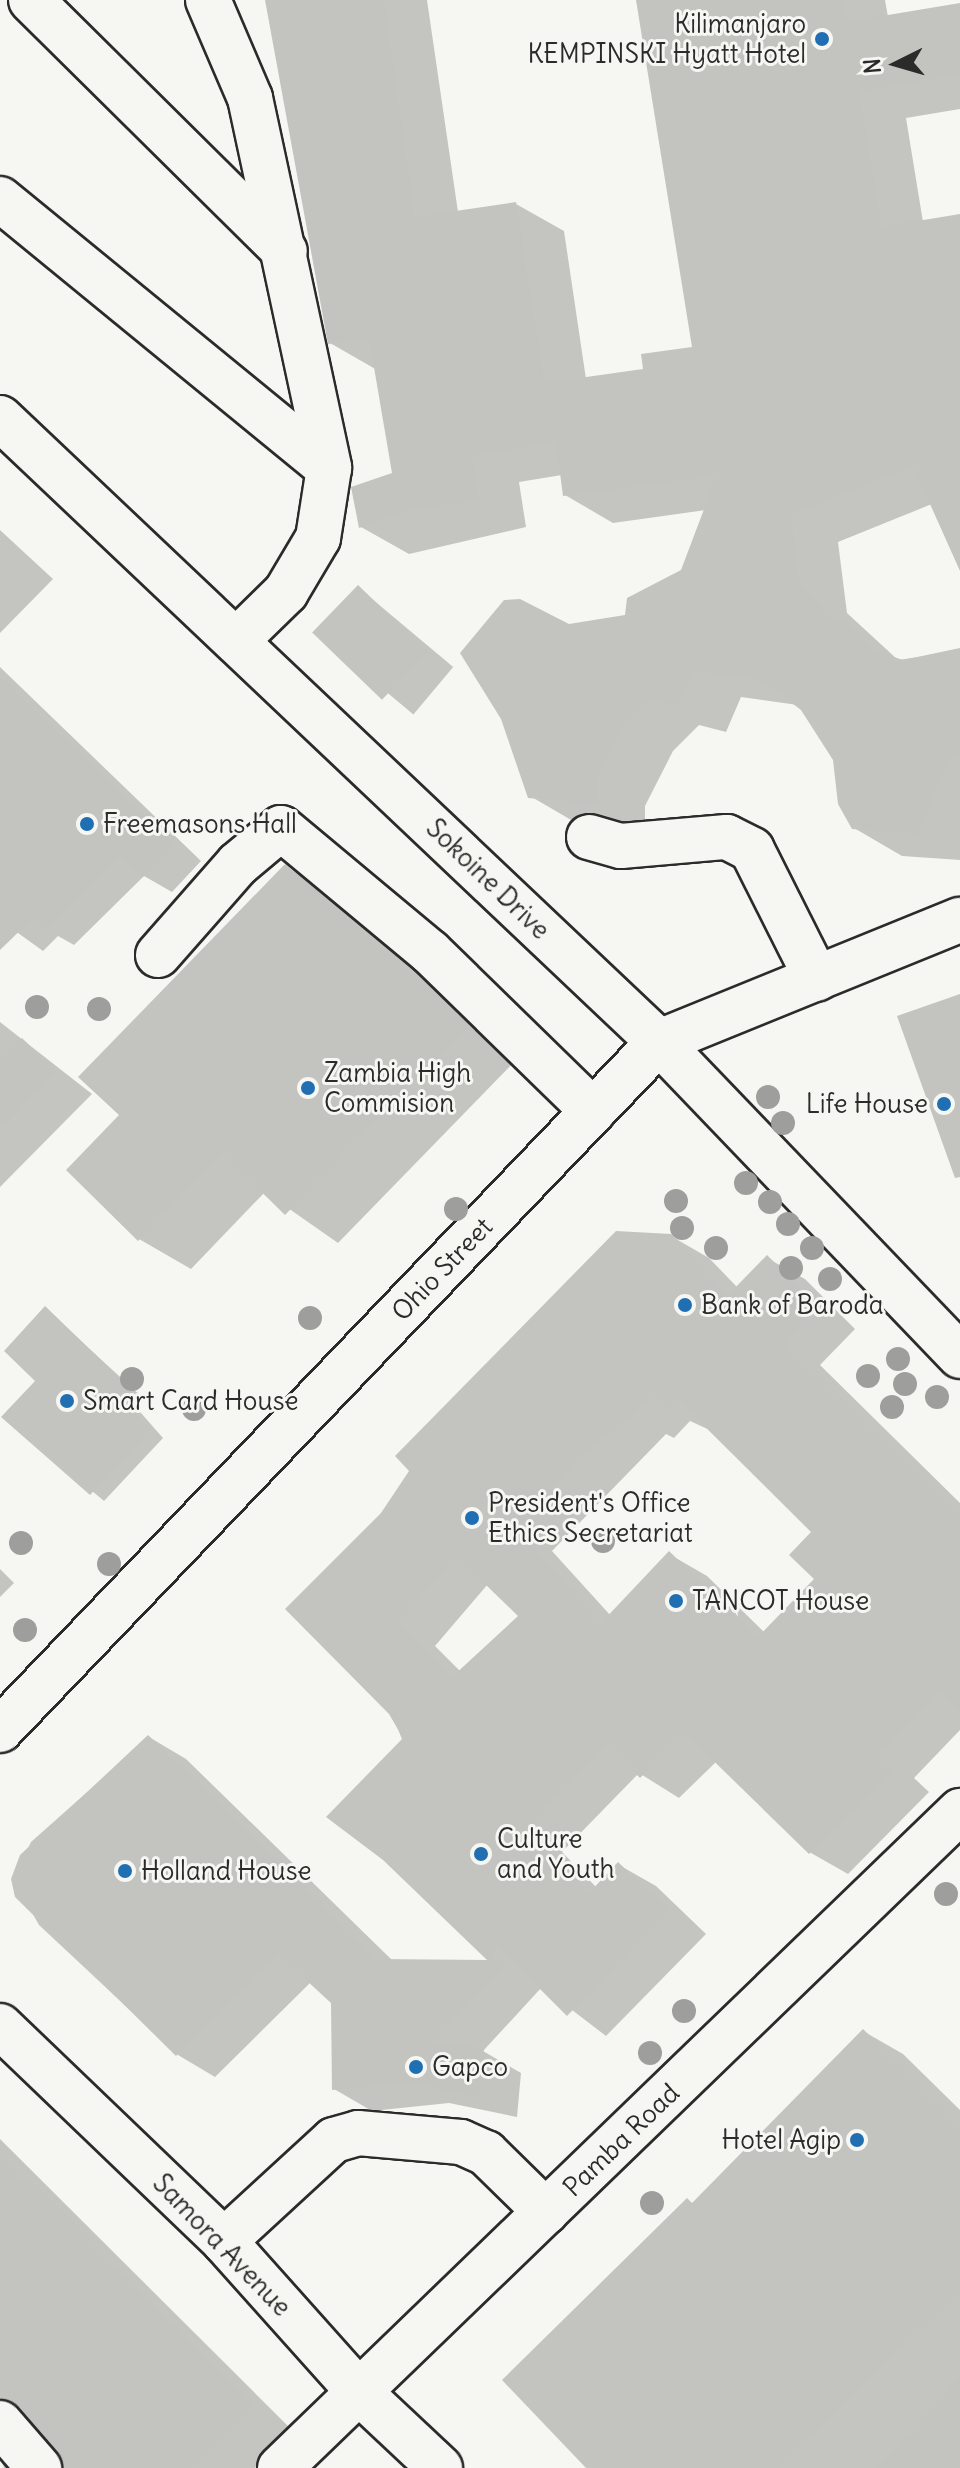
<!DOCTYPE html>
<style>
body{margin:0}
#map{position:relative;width:960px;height:2468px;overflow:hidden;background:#f6f6f2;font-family:Delius,sans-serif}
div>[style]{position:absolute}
.shadow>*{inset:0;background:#0003;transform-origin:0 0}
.building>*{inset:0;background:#c3c3c0;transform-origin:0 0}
.roads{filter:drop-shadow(2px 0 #2b2b2b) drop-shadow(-2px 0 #2b2b2b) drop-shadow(0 2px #2b2b2b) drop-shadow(0 -2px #2b2b2b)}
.minor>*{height:44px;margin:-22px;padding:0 22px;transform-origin:22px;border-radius:22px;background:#f6f6f2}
.trees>*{width:24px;height:24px;margin:-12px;border-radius:50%;background:#9e9e9c}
.dots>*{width:22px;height:22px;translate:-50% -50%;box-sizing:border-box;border:4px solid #f6f6f2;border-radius:50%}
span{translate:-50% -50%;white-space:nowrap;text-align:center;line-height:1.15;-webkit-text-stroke:6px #f6f6f2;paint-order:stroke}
.poi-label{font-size:26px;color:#2b2b2b}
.right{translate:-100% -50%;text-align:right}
.left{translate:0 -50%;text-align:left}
.street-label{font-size:26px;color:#2b2b2b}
.north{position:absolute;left:856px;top:24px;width:80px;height:80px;-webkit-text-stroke:6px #f6f6f2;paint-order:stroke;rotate:265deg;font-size:22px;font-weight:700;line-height:32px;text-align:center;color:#2b2b2b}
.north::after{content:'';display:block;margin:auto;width:28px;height:36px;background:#2b2b2b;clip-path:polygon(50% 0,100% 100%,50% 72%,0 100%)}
</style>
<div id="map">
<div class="shadow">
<div style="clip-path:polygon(267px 0,427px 0,458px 212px,516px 204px,564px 231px,586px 379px,645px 371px,695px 349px,638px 0,885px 0,888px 17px,960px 5px,960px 109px,906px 118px,923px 222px,960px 216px,960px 568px,932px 504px,838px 542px,847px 613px,898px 660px,960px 651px,960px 860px,902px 856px,854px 828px,835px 760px,798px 705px,741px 697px,726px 732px,699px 725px,673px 751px,645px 806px,645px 830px,578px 824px,530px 796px,568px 626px,627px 617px,683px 571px,706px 510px,613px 523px,565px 495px,562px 475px,519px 482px,526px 527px,409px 554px,361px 527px,394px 474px,377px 370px,330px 343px)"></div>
<div style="clip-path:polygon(0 530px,53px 579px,0 633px)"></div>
<div style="left:359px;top:588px;width:123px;height:62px;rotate:40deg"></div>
<div style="clip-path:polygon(0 667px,201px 861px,172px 892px,144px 876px,74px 945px,58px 936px,43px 951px,0 920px)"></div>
<div style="clip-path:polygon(286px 867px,337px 896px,520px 1056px,338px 1243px,265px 1192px,191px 1269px,139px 1239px)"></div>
<div style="clip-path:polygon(0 1022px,92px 1094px,0 1187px)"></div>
<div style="clip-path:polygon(evenodd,671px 1236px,709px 1258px,738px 1288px,767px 1258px,805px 1279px,855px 1329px,820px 1365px,960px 1503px,960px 1730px,914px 1778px,929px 1792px,848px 1874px,811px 1853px,717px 1761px,679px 1798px,639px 1773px,562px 1852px,597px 1888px,619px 1865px,656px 1886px,706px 1934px,606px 2036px,542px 1987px,483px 2051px,521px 2073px,517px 2117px,449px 2103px,372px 2111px,334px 2089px,333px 2003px,311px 1982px,215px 2077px,178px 2055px,39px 1925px,13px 1879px,31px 1842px,149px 1737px,186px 1759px,393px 1961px,492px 1962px,391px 1712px,288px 1609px,671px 1236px,690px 1421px,712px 1431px,814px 1532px,817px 1579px,765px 1633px,707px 1576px,669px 1554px,611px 1616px,552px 1551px,666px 1434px,674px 1438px,690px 1421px,671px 1236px,488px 1584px,521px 1616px,460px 1671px,435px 1646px,488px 1584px)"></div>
<div style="clip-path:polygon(46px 1309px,142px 1397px,134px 1405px,163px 1438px,104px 1501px,4px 1417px,38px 1381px)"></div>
<div style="clip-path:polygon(0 1569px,14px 1583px,0 1597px)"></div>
<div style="clip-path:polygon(863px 2031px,903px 2054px,960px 2110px,960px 2468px,594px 2468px,687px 2200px,694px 2204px)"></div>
<div style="clip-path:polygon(0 2139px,292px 2430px,255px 2468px,64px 2468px,0 2347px)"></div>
<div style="clip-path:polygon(0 2456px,20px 2468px,4px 2468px)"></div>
</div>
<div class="building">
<div style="clip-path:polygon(265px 0,384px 0,415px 217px,516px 202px,544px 383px,643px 369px,641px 354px,692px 347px,636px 0,843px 0,846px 22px,960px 3px,960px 74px,859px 91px,881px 227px,960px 214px,960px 571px,913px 466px,791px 515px,799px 583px,833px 620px,845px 618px,870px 649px,903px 660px,960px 648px,960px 752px,948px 761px,918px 834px,852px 829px,838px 804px,833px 760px,801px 710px,762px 680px,693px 671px,678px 706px,650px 698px,625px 724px,598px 778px,597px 804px,528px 798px,501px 719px,460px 653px,504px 600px,520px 599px,569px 624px,625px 615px,627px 598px,681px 570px,717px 475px,563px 496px,556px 442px,472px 455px,479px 500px,411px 510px,359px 528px,351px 487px,392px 473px,369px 338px,328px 344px)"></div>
<div style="left:358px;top:585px;width:97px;height:66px;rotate:44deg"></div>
<div style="clip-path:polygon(0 677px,175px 844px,143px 877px,120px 855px,45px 930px,33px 918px,0 950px)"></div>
<div style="clip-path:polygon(285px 864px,469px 1025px,285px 1215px,222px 1153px,138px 1241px,66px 1170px,119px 1115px,78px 1077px)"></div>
<div style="clip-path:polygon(960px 994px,960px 1177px,955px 1178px,897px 1016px)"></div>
<div style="clip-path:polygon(22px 1038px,56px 1072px,0 1129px,0 1059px)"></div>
<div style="clip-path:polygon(evenodd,616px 1231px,671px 1234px,728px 1295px,767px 1255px,818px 1306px,784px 1342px,960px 1516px,960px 1712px,939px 1691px,878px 1755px,892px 1770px,809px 1854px,685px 1733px,640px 1778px,607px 1745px,525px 1830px,589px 1893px,618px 1862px,669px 1911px,567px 2016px,495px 1944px,493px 1960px,509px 1960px,433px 2042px,484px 2049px,479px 2097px,409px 2082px,332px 2090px,331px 2003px,279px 1955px,176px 2056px,15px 1897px,11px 1879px,20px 1855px,148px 1735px,377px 1959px,487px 1960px,383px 1860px,326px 1817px,403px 1738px,389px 1714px,285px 1609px,381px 1513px,409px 1471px,395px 1456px,616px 1231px,656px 1395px,671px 1413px,680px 1402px,811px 1532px,789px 1555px,814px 1579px,757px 1638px,669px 1551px,601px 1623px,516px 1528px,579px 1458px,656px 1395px,616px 1231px,456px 1556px,518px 1616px,452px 1677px,398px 1623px,456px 1556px)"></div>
<div style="clip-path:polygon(45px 1306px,130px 1388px,122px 1396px,151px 1430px,90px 1495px,1px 1417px,35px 1381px,4px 1351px)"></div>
<div style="clip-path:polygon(863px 2029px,960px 2125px,960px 2292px,776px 2468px,586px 2468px,502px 2380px,687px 2198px,692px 2203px)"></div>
<div style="clip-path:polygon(0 2157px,24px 2182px,29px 2177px,253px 2406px,192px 2468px,63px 2468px,19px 2407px,0 2399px)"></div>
<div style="clip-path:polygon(960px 2377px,960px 2468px,877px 2468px)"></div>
</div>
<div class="roads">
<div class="minor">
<div style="left:31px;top:0;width:357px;rotate:44.7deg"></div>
<div style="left:208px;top:0;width:107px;rotate:66.8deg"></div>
<div style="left:250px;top:98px;width:378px;rotate:77.9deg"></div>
<div style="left:329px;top:468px;width:71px;rotate:98.9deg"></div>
<div style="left:318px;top:538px;width:63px;rotate:120.7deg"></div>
<div style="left:286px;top:592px;width:67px;rotate:135.6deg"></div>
<div style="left:0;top:199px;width:425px;rotate:39.3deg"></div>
<div style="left:0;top:418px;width:908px;rotate:43.44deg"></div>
<div style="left:659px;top:1042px;width:435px;rotate:46.2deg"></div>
<div style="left:589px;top:837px;width:33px;rotate:16deg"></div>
<div style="left:621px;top:846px;width:106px;rotate:-4.9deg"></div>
<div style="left:727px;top:837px;width:28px;rotate:27deg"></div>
<div style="left:752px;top:850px;width:144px;rotate:63.3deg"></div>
<div style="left:158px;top:955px;width:121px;rotate:-48.7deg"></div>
<div style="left:238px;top:864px;width:56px;rotate:-39.9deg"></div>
<div style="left:281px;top:828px;width:194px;rotate:39.8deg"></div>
<div style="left:430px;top:952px;width:228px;rotate:44.3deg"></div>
<div style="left:0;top:1730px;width:953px;rotate:-46.23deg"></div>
<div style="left:659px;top:1042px;width:325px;rotate:-22.1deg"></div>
<div style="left:0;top:2026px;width:310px;rotate:43.8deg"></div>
<div style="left:224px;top:2241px;width:200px;rotate:48.2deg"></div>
<div style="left:357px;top:2390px;width:114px;rotate:43.2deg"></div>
<div style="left:224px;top:2241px;width:149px;rotate:-42.6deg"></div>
<div style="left:334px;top:2140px;width:25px;rotate:-16deg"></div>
<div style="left:358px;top:2133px;width:103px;rotate:5deg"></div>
<div style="left:461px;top:2142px;width:27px;rotate:24deg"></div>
<div style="left:486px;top:2153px;width:84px;rotate:44.5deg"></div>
<div style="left:0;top:2423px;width:60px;rotate:49.1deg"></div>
<div style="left:280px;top:2468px;width:946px;rotate:-44.01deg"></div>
</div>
</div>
<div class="trees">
<div style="left:37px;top:1007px"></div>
<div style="left:99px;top:1009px"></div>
<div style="left:768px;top:1097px"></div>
<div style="left:783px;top:1123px"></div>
<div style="left:746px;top:1183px"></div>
<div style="left:676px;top:1201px"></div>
<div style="left:770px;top:1202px"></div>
<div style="left:456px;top:1209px"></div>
<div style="left:788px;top:1224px"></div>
<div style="left:682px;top:1228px"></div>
<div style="left:716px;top:1248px"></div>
<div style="left:812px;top:1248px"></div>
<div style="left:791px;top:1268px"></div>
<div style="left:830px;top:1279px"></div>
<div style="left:310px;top:1318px"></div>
<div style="left:898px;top:1359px"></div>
<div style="left:868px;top:1376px"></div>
<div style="left:132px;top:1379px"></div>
<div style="left:905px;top:1384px"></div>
<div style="left:937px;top:1397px"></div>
<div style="left:892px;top:1407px"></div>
<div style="left:194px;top:1409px"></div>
<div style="left:603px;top:1541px"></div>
<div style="left:21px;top:1543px"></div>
<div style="left:109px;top:1564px"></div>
<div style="left:25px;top:1630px"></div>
<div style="left:946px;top:1894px"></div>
<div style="left:684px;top:2011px"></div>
<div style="left:650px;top:2053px"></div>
<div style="left:652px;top:2203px"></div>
</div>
<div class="dots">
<div style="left:822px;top:39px;background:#1f6fb2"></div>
<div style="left:87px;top:824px;background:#1f6fb2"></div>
<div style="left:308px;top:1088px;background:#1f6fb2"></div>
<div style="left:944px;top:1104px;background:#1f6fb2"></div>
<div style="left:685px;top:1305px;background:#1f6fb2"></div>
<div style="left:67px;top:1401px;background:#1f6fb2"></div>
<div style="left:472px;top:1518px;background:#1f6fb2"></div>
<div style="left:676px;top:1601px;background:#1f6fb2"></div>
<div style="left:481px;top:1854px;background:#1f6fb2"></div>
<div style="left:125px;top:1871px;background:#1f6fb2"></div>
<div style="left:416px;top:2067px;background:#1f6fb2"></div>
<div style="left:857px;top:2140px;background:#1f6fb2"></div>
</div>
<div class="poi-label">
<span class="right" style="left:806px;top:39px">Kilimanjaro<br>KEMPINSKI Hyatt Hotel</span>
<span class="left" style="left:103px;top:824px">Freemasons Hall</span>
<span class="left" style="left:324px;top:1088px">Zambia High<br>Commision</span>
<span class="right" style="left:928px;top:1104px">Life House</span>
<span class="left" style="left:701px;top:1305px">Bank of Baroda</span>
<span class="left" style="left:83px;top:1401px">Smart Card House</span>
<span class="left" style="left:488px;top:1518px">President's Office<br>Ethics Secretariat</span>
<span class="left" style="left:692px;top:1601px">TANCOT House</span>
<span class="left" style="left:497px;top:1854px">Culture<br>and Youth</span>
<span class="left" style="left:141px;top:1871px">Holland House</span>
<span class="left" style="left:432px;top:2067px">Gapco</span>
<span class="right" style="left:841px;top:2140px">Hotel Agip</span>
</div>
<div class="street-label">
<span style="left:488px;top:879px;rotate:44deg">Sokoine Drive</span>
<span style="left:442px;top:1269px;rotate:-46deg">Ohio Street</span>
<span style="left:621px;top:2140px;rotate:-44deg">Pamba Road</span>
<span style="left:222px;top:2245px;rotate:46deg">Samora Avenue</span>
</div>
<div class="north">N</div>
</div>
